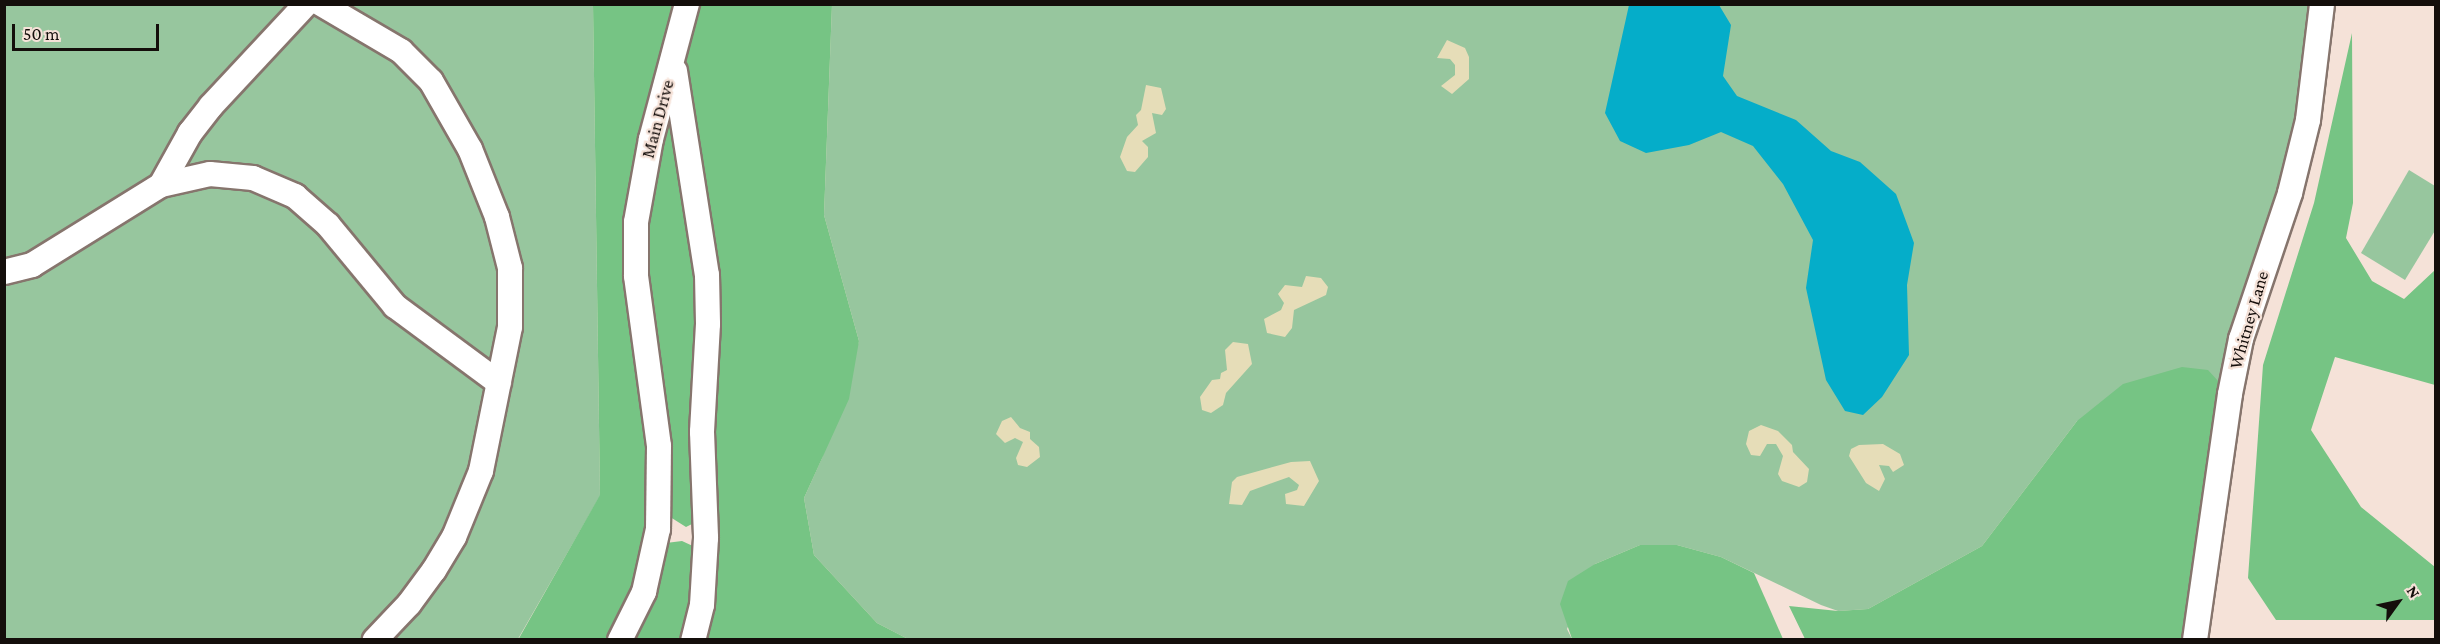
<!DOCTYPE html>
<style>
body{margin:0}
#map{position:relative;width:2440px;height:644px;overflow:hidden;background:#f5e2d8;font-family:"Crimson Pro",serif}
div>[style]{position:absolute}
.green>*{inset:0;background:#97c69e}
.forest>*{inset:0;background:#76c484}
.sand>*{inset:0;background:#e6ddb8}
.water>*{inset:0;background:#05adc9}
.roads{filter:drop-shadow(2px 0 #86756d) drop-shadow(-2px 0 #86756d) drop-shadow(0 2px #86756d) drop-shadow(0 -2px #86756d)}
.minor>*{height:24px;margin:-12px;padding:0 12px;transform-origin:12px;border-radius:12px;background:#fff}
span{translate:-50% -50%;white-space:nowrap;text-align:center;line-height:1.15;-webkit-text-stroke:4.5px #f5e2d8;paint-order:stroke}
.street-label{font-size:18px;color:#140e0b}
.frame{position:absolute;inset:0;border:6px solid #140e0b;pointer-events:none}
.north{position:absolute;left:2368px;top:572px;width:60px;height:60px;-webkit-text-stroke:4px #f5e2d8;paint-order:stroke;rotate:57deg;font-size:16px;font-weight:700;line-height:24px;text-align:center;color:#140e0b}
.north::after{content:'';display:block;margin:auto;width:21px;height:27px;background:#140e0b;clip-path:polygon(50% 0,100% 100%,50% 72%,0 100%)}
.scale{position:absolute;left:12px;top:24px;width:147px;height:27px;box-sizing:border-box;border:3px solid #140e0b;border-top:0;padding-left:8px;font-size:18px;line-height:21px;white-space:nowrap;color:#140e0b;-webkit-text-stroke:4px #f5e2d8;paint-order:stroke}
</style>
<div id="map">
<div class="green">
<div style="clip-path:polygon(5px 5px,593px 5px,600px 496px,518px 639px,5px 639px)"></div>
<div style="clip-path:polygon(832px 5px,2322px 5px,2308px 120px,2230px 394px,2077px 421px,1982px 546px,1868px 609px,1838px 611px,1821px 605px,1721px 557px,1677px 545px,1640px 545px,1595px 564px,1567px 629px,1572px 639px,908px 639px,877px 623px,814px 555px,804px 498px,822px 458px,859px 341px,824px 215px)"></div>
<div style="clip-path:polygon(2409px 170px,2435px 186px,2436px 229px,2405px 280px,2361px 253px)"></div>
</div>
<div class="forest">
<div style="clip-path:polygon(593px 5px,675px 5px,644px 140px,651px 532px,639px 587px,609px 639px,518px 640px,600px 495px)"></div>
<div style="clip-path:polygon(699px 5px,832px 5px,824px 215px,859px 341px,849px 399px,804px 498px,814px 555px,877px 623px,908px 639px,700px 639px,712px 549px,683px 73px)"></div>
<div style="clip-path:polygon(2352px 33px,2353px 203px,2346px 238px,2372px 281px,2404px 299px,2435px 270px,2435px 385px,2335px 357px,2311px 430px,2361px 507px,2435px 567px,2435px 620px,2276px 620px,2248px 578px,2263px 365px,2314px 203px)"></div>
<div style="clip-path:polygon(671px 84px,695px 249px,700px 520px,686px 527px,667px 515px,640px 252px)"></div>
<div style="clip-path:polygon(2182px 367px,2208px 370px,2230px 394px,2195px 639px,1805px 639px,1789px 606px,1838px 611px,1868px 609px,1982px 546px,2077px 421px,2123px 384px)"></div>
<div style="clip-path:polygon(682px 541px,695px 547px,688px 639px,624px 640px,666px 543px)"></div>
<div style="clip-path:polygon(1640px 545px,1677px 545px,1721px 557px,1754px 573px,1783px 639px,1572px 639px,1560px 604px,1568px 581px,1595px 564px)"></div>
</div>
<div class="sand">
<div style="clip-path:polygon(1447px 40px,1465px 48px,1469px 57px,1469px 79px,1452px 94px,1441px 86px,1455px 75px,1455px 65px,1450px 59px,1437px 58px)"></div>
<div style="clip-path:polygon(1146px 85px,1161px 88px,1166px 109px,1162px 115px,1152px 113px,1156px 133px,1142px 141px,1148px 147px,1148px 157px,1135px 172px,1127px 171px,1120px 157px,1127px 137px,1138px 125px,1136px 115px,1141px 110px)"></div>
<div style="clip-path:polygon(1306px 276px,1321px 278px,1328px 287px,1326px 295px,1294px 310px,1292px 328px,1285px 337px,1267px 333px,1264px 319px,1281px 310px,1284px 303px,1278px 294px,1285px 285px,1302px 287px)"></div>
<div style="clip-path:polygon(1233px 342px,1248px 344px,1252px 364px,1226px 393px,1223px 405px,1211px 413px,1202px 410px,1200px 397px,1212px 380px,1220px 379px,1221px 373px,1227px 370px,1225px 350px)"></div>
<div style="clip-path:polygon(1011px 417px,1020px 428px,1030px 432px,1030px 439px,1039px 447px,1040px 457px,1027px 467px,1018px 465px,1016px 458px,1023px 442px,1015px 438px,1005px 443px,996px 434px,1002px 421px)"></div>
<div style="clip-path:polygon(1761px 425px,1778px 431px,1792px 445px,1793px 452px,1809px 469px,1807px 482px,1799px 487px,1782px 481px,1778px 474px,1783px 456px,1776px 444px,1767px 444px,1760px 456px,1751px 455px,1746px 444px,1749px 431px)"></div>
<div style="clip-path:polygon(1883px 444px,1900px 454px,1904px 465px,1893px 472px,1889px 466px,1879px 465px,1885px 479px,1879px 491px,1866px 483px,1849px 456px,1851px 449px,1859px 445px)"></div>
<div style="clip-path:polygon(1310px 461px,1319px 481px,1304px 506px,1286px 504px,1285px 494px,1297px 490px,1299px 485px,1289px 477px,1250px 491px,1242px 505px,1229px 504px,1232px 482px,1237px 477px,1291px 462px)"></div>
</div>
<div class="water">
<div style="clip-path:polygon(1629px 5px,1719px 5px,1731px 25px,1723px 76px,1737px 96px,1796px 120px,1831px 151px,1860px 162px,1896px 194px,1914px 243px,1907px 285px,1909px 355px,1882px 397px,1863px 415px,1845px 411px,1826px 380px,1806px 288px,1813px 240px,1783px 184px,1753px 146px,1721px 132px,1689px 145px,1646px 153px,1620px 141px,1605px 113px)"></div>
</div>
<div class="roads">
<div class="minor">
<div style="left:321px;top:4px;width:93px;rotate:30.4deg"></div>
<div style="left:401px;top:51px;width:42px;rotate:45deg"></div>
<div style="left:431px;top:81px;width:78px;rotate:60.2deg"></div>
<div style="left:470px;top:149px;width:73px;rotate:68.3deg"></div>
<div style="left:497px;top:217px;width:53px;rotate:75.7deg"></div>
<div style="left:510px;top:268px;width:59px;rotate:90deg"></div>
<div style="left:510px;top:327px;width:147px;rotate:101.4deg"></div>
<div style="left:481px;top:471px;width:71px;rotate:112.2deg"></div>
<div style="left:454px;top:537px;width:39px;rotate:121deg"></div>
<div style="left:434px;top:570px;width:42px;rotate:126.3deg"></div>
<div style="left:409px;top:604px;width:50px;rotate:133.4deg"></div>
<div style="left:675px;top:71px;width:206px;rotate:81.1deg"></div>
<div style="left:707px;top:275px;width:49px;rotate:88.8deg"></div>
<div style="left:708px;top:324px;width:108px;rotate:93.2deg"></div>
<div style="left:702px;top:432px;width:106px;rotate:87.8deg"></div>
<div style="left:706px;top:538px;width:67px;rotate:93.4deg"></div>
<div style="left:702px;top:605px;width:36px;rotate:104deg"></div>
<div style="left:161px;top:185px;width:60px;rotate:-60.9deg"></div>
<div style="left:190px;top:133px;width:34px;rotate:-52deg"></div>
<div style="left:211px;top:106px;width:139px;rotate:-47deg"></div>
<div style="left:4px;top:272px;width:29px;rotate:-14deg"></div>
<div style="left:32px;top:265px;width:152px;rotate:-31.8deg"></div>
<div style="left:161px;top:185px;width:50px;rotate:-12.7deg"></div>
<div style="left:210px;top:174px;width:43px;rotate:5.3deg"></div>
<div style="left:253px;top:178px;width:46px;rotate:23.2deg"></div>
<div style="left:295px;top:196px;width:44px;rotate:41.3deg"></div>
<div style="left:328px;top:225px;width:105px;rotate:50.4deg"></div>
<div style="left:395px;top:306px;width:129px;rotate:36.5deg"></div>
<div style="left:620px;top:640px;width:54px;rotate:-63.4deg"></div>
<div style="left:644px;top:592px;width:65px;rotate:-77.5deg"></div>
<div style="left:658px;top:529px;width:83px;rotate:-89.3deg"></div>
<div style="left:659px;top:446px;width:172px;rotate:-97.7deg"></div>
<div style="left:636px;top:276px;width:54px;rotate:-90deg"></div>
<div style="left:636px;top:222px;width:84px;rotate:-79.8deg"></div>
<div style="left:651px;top:139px;width:140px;rotate:-75.1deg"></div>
<div style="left:2195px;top:640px;width:248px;rotate:-81.9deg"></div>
<div style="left:2230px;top:394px;width:56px;rotate:-78.7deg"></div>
<div style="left:2241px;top:339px;width:154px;rotate:-71.4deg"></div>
<div style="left:2290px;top:193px;width:75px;rotate:-76.1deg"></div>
<div style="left:2308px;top:120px;width:117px;rotate:-83.1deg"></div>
</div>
</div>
<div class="street-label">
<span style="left:658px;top:119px;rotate:-75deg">Main Drive</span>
<span style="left:2249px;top:320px;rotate:-74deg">Whitney Lane</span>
</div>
<div class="frame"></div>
<div class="north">N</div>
<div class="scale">50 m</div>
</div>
